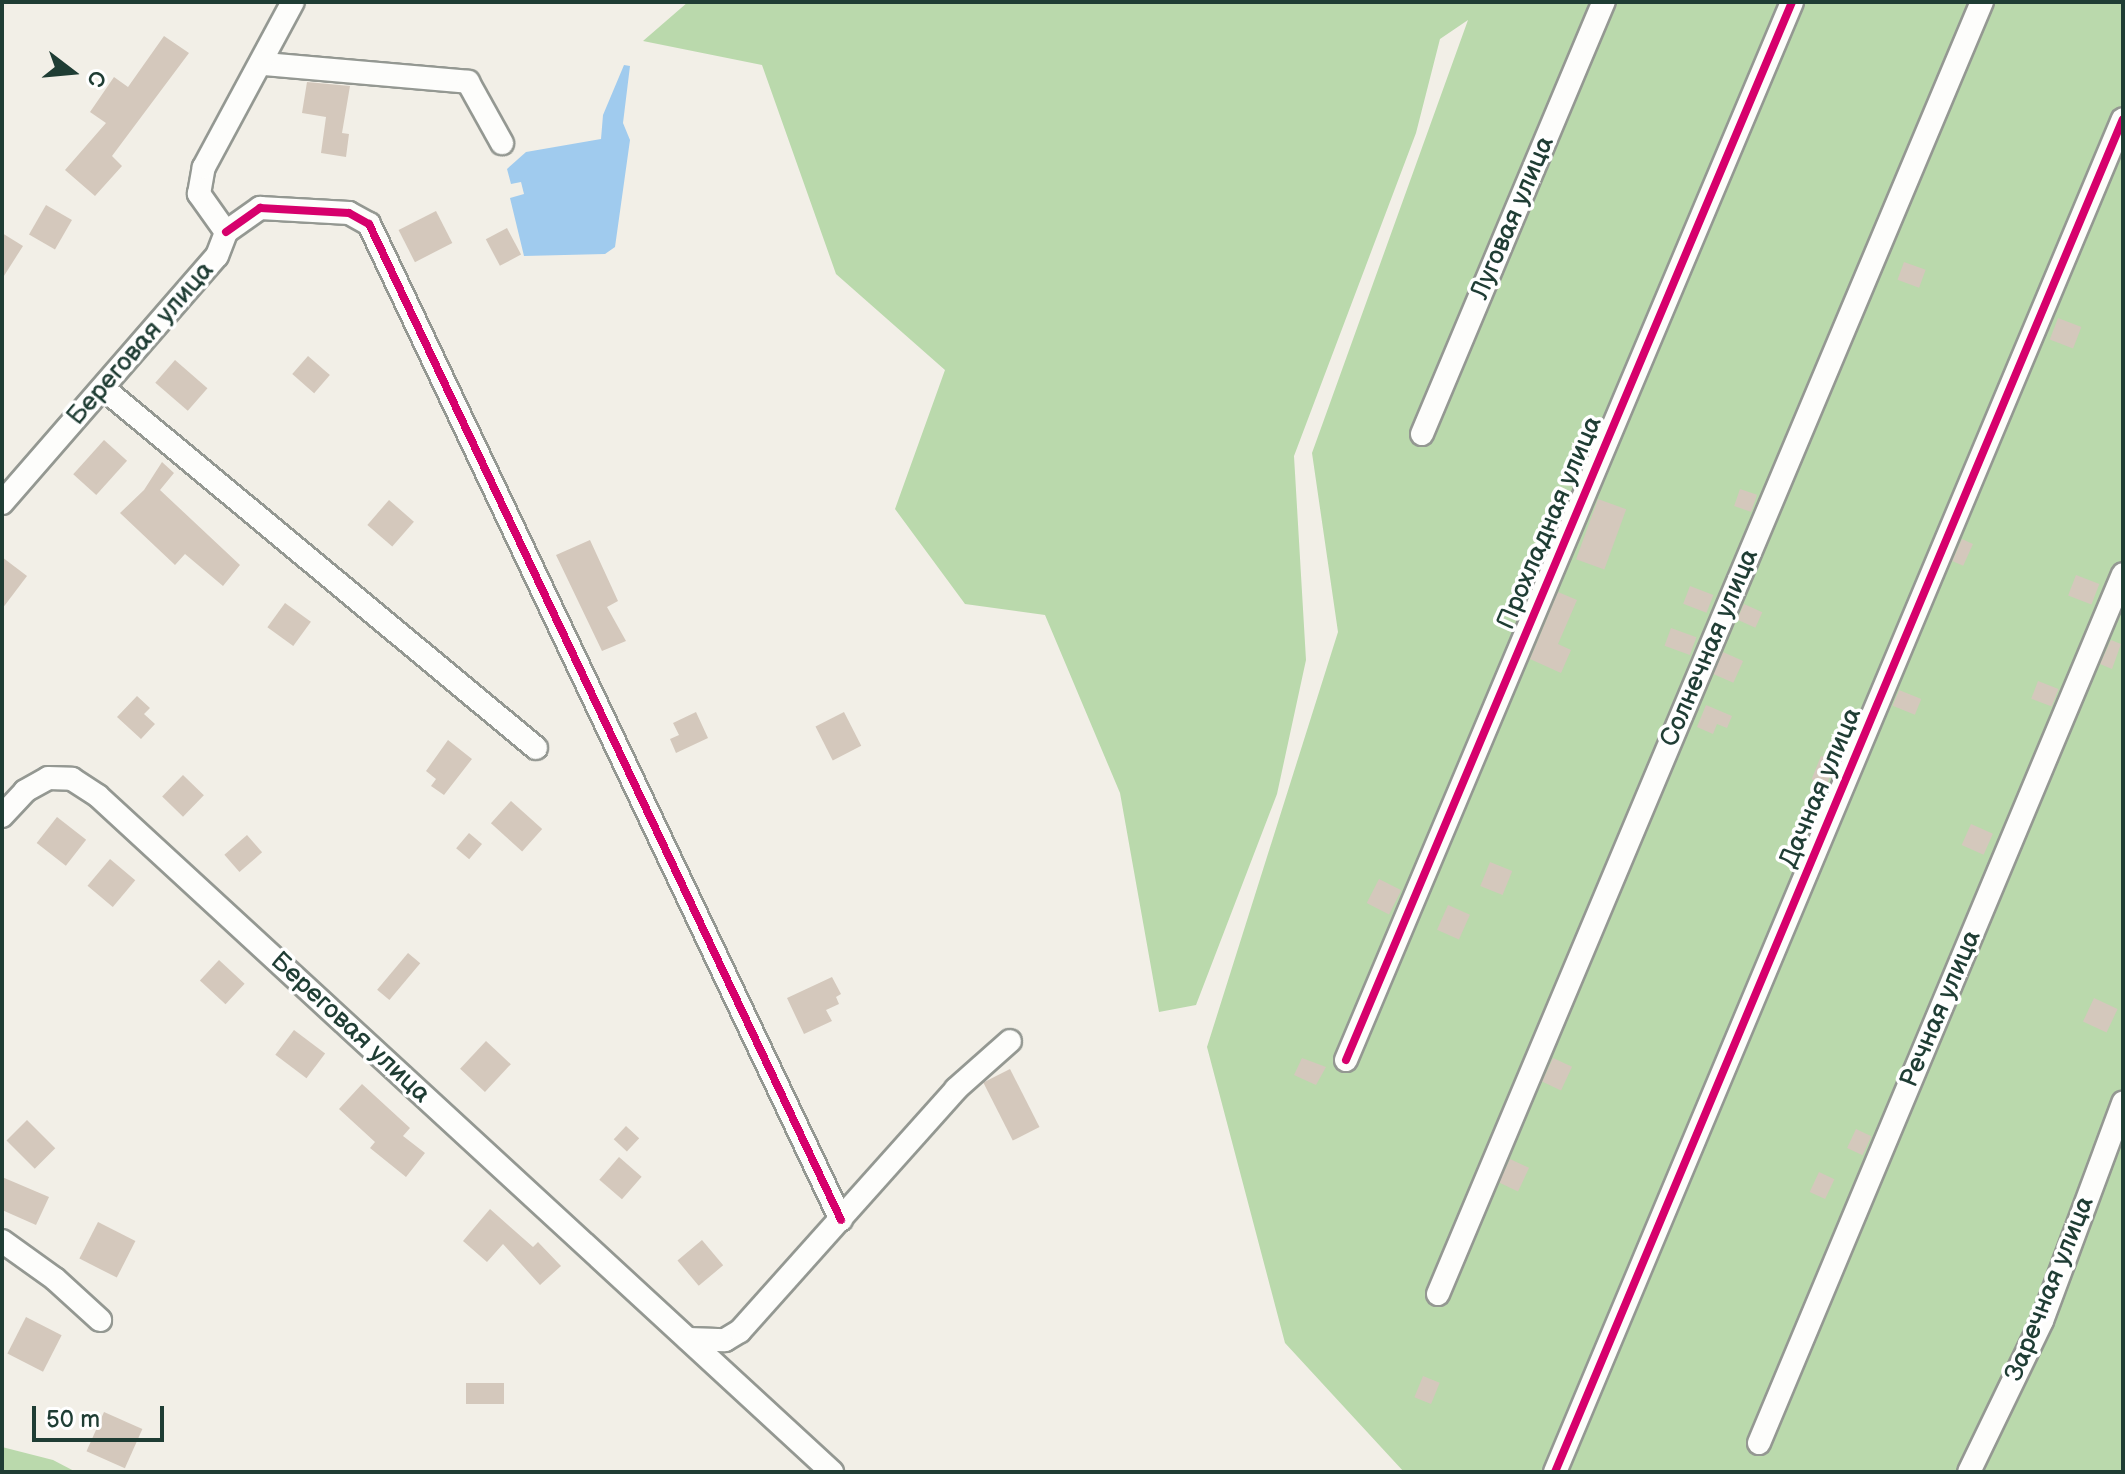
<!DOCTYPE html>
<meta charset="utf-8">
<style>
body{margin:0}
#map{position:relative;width:2125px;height:1474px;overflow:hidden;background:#f2efe7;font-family:"Balsamiq Sans",sans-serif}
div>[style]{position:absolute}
.green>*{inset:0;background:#bad9ac}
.water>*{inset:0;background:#a0cbee}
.building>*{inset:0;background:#d4c8bc;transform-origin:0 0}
.roads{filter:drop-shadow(2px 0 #949892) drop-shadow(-2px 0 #949892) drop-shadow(0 2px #949892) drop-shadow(0 -2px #949892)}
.minor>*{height:22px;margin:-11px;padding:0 11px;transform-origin:11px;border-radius:11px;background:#fdfdfb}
.cycleway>*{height:8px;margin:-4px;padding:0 4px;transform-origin:4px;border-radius:4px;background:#d6006c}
span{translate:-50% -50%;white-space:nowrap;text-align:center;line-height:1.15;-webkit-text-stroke:7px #fff;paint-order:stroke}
.street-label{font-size:26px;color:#1f3d34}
.frame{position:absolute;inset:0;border:4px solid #1f3d34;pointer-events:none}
.north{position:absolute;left:32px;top:32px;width:80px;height:80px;-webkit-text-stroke:6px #fff;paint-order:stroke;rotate:106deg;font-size:22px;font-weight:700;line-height:32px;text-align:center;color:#1f3d34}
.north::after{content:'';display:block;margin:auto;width:28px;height:36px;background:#1f3d34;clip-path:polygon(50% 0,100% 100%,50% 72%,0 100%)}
.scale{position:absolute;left:32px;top:1406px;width:132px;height:36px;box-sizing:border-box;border:4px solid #1f3d34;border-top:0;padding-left:10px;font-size:24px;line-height:28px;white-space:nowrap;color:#1f3d34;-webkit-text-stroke:6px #fff;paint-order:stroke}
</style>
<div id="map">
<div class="green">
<div style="clip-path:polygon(688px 2px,2123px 2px,2123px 1472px,1404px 1472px,1285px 1343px,1207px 1047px,1338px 632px,1312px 453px,1468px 20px,1440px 39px,1416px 133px,1294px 456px,1306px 660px,1277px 794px,1196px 1005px,1159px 1012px,1120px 793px,1045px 615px,965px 604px,895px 509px,945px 370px,836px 274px,762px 65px,643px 41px)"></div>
<div style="clip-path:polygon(2px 1447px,53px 1460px,76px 1472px,2px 1472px)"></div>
</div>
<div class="water">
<div style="clip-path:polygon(624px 65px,630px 66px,623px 123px,630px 140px,615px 247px,605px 254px,524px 256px,510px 198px,524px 194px,521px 182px,511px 184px,507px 169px,526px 152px,601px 139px,603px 115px)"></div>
</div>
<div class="building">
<div style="clip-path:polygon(164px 36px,189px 53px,112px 156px,122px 166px,95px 196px,65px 170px,106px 123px,90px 112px,114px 77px,128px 87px)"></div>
<div style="clip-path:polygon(307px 82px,350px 86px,342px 133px,349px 134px,346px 157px,321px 153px,326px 117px,302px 113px)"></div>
<div style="left:46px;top:205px;width:30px;height:34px;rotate:30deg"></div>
<div style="left:436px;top:211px;width:36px;height:42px;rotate:63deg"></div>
<div style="left:507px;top:228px;width:30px;height:24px;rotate:62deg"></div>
<div style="clip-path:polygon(2px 233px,23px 246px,2px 279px)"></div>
<div style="left:1904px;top:262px;width:23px;height:19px;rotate:20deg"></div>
<div style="left:2058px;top:318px;width:25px;height:23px;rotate:21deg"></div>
<div style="left:308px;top:356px;width:29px;height:24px;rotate:41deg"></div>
<div style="left:175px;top:360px;width:43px;height:30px;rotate:41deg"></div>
<div style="left:104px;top:440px;width:31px;height:46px;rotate:42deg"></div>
<div style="clip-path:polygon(162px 462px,174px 473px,160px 490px,240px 565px,223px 586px,185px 554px,175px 565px,120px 513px,144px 490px)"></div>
<div style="left:1740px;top:489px;width:18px;height:18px;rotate:19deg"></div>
<div style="left:1598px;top:499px;width:30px;height:64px;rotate:20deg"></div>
<div style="left:389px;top:500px;width:33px;height:33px;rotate:41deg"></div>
<div style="left:1962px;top:539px;width:12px;height:24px;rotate:24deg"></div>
<div style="clip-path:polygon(590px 540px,618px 601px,607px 607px,626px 641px,602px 651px,556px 555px)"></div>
<div style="clip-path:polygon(2px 557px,27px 576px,2px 609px)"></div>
<div style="left:2076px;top:575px;width:25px;height:22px;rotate:21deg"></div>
<div style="left:1690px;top:586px;width:25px;height:19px;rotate:21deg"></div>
<div style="clip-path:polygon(1558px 592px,1577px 600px,1558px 644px,1571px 650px,1561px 673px,1530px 659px)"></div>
<div style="left:285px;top:603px;width:32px;height:30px;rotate:36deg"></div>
<div style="left:1744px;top:604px;width:20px;height:17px;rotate:24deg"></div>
<div style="left:1671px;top:628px;width:27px;height:19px;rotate:20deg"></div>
<div style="clip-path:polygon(2111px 640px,2121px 644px,2112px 669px,2100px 664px)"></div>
<div style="left:1723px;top:652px;width:22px;height:24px;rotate:24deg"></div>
<div style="left:2038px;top:681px;width:22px;height:19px;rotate:21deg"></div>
<div style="left:1899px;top:690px;width:24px;height:17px;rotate:22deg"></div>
<div style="clip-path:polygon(137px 696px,150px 708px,144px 714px,155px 724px,141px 739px,117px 717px)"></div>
<div style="clip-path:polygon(1706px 705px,1732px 716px,1727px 728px,1717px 724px,1713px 734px,1697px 727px)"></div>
<div style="clip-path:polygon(696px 712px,708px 738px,676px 753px,670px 739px,679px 735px,673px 723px)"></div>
<div style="left:844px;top:712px;width:38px;height:32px;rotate:63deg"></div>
<div style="clip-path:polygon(448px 740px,472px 759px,444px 795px,431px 786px,436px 779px,426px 771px)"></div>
<div style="left:1821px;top:756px;width:16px;height:25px;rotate:22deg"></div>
<div style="left:183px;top:775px;width:29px;height:30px;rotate:44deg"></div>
<div style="left:511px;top:801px;width:42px;height:30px;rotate:42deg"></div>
<div style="left:57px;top:817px;width:37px;height:33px;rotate:38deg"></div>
<div style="left:1971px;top:824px;width:24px;height:23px;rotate:24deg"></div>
<div style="left:469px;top:833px;width:17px;height:20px;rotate:40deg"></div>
<div style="left:247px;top:835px;width:23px;height:30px;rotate:49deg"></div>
<div style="left:110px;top:859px;width:33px;height:35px;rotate:40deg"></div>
<div style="left:1490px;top:862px;width:24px;height:26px;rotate:22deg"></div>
<div style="left:1379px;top:879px;width:25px;height:27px;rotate:27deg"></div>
<div style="left:1448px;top:905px;width:24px;height:27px;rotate:24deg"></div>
<div style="left:408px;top:953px;width:16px;height:48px;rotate:40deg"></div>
<div style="left:219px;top:960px;width:35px;height:28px;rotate:43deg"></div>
<div style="clip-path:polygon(832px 977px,841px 994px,836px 997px,839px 1004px,826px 1010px,832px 1021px,804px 1034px,787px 998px)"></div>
<div style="left:2094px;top:998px;width:26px;height:26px;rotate:25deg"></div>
<div style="left:294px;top:1030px;width:39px;height:31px;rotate:37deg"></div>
<div style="left:486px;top:1041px;width:34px;height:38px;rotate:43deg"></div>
<div style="clip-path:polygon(1302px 1058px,1326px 1067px,1316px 1085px,1294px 1075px)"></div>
<div style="left:1553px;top:1058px;width:21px;height:26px;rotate:25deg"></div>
<div style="left:1010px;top:1069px;width:65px;height:30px;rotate:63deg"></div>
<div style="clip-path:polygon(362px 1084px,410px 1128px,403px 1136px,425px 1153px,406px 1177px,370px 1148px,375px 1142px,339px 1109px)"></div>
<div style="left:27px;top:1120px;width:40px;height:29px;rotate:45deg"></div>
<div style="left:626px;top:1126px;width:18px;height:18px;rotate:43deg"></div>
<div style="left:1856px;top:1129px;width:17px;height:21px;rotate:25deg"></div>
<div style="left:619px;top:1157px;width:30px;height:30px;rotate:41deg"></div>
<div style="left:1510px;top:1159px;width:21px;height:26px;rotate:25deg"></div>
<div style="left:1819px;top:1172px;width:17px;height:22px;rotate:25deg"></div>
<div style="clip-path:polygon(2px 1177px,49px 1197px,36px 1225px,2px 1210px)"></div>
<div style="clip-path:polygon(490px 1209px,533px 1247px,538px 1242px,561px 1266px,540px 1285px,503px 1244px,487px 1262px,463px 1241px)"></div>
<div style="left:98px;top:1222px;width:42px;height:41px;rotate:27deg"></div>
<div style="left:702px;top:1240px;width:33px;height:32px;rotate:50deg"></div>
<div style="left:26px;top:1317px;width:40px;height:41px;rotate:27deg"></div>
<div style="left:1423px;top:1376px;width:18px;height:23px;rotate:22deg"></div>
<div style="left:466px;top:1383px;width:38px;height:21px"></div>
<div style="left:104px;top:1412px;width:42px;height:43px;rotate:24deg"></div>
</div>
<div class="roads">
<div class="minor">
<div style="left:264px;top:64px;width:205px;rotate:5deg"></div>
<div style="left:468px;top:82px;width:70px;rotate:60.9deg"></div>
<div style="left:226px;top:232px;width:42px;rotate:-35.2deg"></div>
<div style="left:260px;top:208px;width:89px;rotate:3.2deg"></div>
<div style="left:349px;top:213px;width:23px;rotate:29deg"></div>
<div style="left:369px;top:224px;width:1102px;rotate:64.64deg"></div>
<div style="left:103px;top:388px;width:563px;rotate:39.74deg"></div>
<div style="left:1422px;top:434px;width:469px;rotate:-67.2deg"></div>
<div style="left:2px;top:503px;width:327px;rotate:-49deg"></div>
<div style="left:217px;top:256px;width:26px;rotate:-69deg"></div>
<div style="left:226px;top:232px;width:47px;rotate:-125.4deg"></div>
<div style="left:199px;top:194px;width:27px;rotate:-80deg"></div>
<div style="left:204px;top:167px;width:187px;rotate:-61.7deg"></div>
<div style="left:2px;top:816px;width:34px;rotate:-47deg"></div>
<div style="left:25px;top:791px;width:26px;rotate:-29deg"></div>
<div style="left:48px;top:778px;width:24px;rotate:2deg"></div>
<div style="left:72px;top:779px;width:31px;rotate:33deg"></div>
<div style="left:98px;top:796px;width:998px;rotate:42.64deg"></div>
<div style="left:1346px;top:1060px;width:1148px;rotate:-67.14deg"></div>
<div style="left:2px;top:1241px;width:65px;rotate:35.6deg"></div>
<div style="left:55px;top:1279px;width:61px;rotate:42.3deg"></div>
<div style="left:1438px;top:1294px;width:1402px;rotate:-67.17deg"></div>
<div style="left:688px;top:1339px;width:37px;rotate:2deg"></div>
<div style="left:725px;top:1340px;width:17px;rotate:-31deg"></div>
<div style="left:740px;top:1331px;width:324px;rotate:-48.2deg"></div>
<div style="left:956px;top:1089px;width:72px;rotate:-41.6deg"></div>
<div style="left:1759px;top:1443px;width:942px;rotate:-67.27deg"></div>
<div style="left:1555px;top:1472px;width:1467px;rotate:-67.23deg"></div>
<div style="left:1969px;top:1472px;width:168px;rotate:-64.2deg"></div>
<div style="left:2042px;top:1321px;width:233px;rotate:-69.6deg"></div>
</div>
</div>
<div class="cycleway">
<div style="left:226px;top:232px;width:42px;rotate:-35.2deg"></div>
<div style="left:260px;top:208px;width:89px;rotate:3.2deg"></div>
<div style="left:349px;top:213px;width:23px;rotate:29deg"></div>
<div style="left:369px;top:224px;width:1102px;rotate:64.64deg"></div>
<div style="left:1346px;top:1060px;width:1148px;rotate:-67.14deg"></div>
<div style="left:1555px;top:1472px;width:1467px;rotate:-67.23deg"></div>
</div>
<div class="street-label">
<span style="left:1513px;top:218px;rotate:-67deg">Луговая улица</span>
<span style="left:141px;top:344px;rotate:-49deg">Береговая улица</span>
<span style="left:1550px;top:523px;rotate:-67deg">Прохладная улица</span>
<span style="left:1710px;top:648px;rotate:-67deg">Солнечная улица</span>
<span style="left:1821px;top:788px;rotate:-67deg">Дачная улица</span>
<span style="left:1941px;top:1009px;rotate:-67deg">Речная улица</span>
<span style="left:350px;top:1028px;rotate:43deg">Береговая улица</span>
<span style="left:2050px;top:1289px;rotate:-68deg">Заречная улица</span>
</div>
<div class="frame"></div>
<div class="north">С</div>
<div class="scale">50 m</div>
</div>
